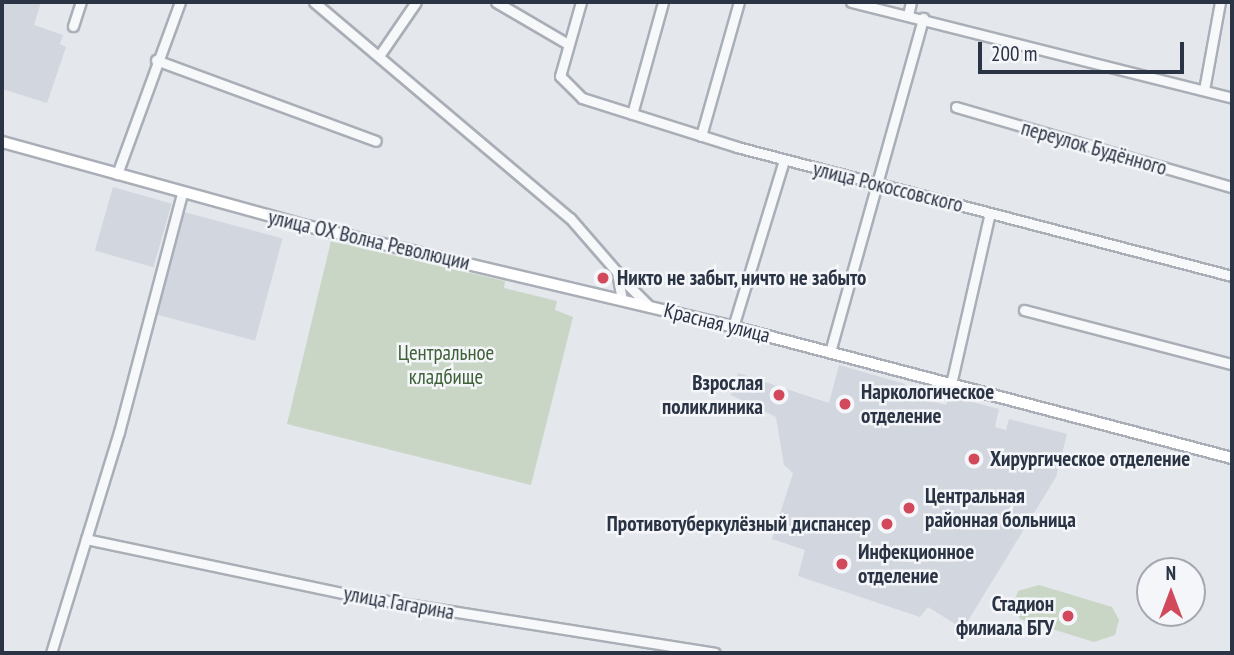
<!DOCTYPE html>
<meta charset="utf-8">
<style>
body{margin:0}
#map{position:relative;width:1234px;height:655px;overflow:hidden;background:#e4e7ec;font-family:"PT Sans Narrow",sans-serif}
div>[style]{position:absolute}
.built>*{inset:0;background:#d2d6de;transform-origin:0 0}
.green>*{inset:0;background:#c9d6c5}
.roads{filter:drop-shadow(2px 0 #a9aeb7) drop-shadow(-2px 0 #a9aeb7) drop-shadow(0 2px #a9aeb7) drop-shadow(0 -2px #a9aeb7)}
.minor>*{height:9px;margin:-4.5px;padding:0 4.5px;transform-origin:4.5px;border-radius:4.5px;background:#f7f8fa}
.major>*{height:10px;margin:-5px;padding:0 5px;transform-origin:5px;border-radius:5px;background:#fff}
.dots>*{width:19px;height:19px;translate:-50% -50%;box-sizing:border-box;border:4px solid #f4f6f9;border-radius:50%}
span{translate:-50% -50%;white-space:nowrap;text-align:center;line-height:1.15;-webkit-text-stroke:5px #f4f6f9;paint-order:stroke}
.street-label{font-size:21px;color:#2b3445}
.poi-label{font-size:21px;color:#2b3445;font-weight:700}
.left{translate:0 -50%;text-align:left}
.right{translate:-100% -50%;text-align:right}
.park-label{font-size:21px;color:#3f6138}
.frame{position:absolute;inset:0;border:4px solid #2b3445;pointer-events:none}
.north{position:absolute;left:1136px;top:557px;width:70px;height:70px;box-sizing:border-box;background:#f4f6f9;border:2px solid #a4a8b1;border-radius:50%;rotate:0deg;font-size:19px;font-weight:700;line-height:28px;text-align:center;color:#2b3445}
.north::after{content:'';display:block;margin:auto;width:24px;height:32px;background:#d1495b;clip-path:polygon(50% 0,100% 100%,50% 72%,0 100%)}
.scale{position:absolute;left:978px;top:42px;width:206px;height:32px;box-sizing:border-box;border:4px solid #2b3445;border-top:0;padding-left:9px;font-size:21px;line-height:24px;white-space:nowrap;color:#2b3445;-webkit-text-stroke:5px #f4f6f9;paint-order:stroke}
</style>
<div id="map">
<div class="built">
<div style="clip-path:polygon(2px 2px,41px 2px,34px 25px,63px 35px,60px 44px,66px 47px,47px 103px,2px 89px)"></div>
<div style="left:113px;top:187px;width:61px;height:66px;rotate:16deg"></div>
<div style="left:184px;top:212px;width:102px;height:106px;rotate:15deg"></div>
<div style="clip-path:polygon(839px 365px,905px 384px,903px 393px,946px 405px,949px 396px,999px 409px,995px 427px,1006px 430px,1009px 419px,1067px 434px,1056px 477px,963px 629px,928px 607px,920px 617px,798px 576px,805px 550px,772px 539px,793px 473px,784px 465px,776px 417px,731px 395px,738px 373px,829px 403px)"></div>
</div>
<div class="green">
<div style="clip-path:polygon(331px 241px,505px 281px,504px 288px,557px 301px,555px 310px,573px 317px,531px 485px,287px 424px)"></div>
<div style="clip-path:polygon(1039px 585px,1112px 607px,1119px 620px,1115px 635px,1094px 642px,1020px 619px,1013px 605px,1018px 591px)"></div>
</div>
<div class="roads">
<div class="minor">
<div style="left:314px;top:2px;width:335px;rotate:40.2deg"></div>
<div style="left:570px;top:218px;width:72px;rotate:49deg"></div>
<div style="left:617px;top:272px;width:27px;rotate:80deg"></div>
<div style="left:496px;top:2px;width:83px;rotate:30.3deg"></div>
<div style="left:581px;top:2px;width:77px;rotate:105.8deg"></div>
<div style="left:560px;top:76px;width:31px;rotate:45deg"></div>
<div style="left:582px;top:98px;width:163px;rotate:17.5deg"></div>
<div style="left:737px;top:147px;width:512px;rotate:14.61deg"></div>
<div style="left:851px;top:2px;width:393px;rotate:14.1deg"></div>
<div style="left:908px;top:15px;width:13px;rotate:-77deg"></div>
<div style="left:73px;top:26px;width:25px;rotate:-72deg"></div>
<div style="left:379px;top:56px;width:65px;rotate:-55.6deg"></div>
<div style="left:156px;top:60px;width:234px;rotate:20.2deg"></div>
<div style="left:1204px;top:90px;width:89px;rotate:-79.7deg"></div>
<div style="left:956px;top:107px;width:287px;rotate:16.2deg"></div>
<div style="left:632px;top:114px;width:116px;rotate:-74.5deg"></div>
<div style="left:701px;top:136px;width:139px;rotate:-74.2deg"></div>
<div style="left:117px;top:174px;width:183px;rotate:-69.9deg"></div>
<div style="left:624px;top:281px;width:34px;rotate:45deg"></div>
<div style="left:1024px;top:310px;width:215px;rotate:14.6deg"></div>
<div style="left:733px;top:327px;width:175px;rotate:-73deg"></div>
<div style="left:830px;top:352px;width:347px;rotate:-74.4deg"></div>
<div style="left:951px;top:384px;width:175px;rotate:-77.2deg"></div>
<div style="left:86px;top:539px;width:276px;rotate:11.9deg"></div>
<div style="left:356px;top:596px;width:363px;rotate:9deg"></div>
<div style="left:51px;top:653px;width:231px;rotate:-72.9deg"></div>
<div style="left:119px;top:432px;width:247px;rotate:-75.2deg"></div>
</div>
<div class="major">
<div style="left:2px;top:142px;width:316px;rotate:15.4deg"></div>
<div style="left:307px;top:226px;width:438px;rotate:13.3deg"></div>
<div style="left:733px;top:327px;width:516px;rotate:14.71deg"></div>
</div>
</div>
<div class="dots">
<div style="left:603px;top:278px;background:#d1495b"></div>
<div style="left:779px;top:395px;background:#d1495b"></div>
<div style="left:845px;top:404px;background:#d1495b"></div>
<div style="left:974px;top:459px;background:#d1495b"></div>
<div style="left:909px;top:508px;background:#d1495b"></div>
<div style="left:887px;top:524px;background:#d1495b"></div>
<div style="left:842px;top:564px;background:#d1495b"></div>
<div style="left:1068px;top:616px;background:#d1495b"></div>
</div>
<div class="street-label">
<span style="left:1094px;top:148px;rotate:16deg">переулок Будённого</span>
<span style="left:888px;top:187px;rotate:14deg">улица Рокоссовского</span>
<span style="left:369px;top:240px;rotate:13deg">улица ОХ Волна Революции</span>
<span style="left:717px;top:323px;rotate:14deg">Красная улица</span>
<span style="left:399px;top:603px;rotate:10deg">улица Гагарина</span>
</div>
<div class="poi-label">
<span class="left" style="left:617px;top:278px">Никто не забыт, ничто не забыто</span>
<span class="right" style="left:763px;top:395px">Взрослая<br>поликлиника</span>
<span class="left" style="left:861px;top:404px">Наркологическое<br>отделение</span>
<span class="left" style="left:990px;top:459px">Хирургическое отделение</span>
<span class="left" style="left:925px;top:508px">Центральная<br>районная больница</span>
<span class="right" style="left:871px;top:524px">Противотуберкулёзный диспансер</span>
<span class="left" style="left:858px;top:564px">Инфекционное<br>отделение</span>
<span class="right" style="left:1054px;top:616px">Стадион<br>филиала БГУ</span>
</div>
<div class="park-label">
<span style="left:446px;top:365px">Центральное<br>кладбище</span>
</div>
<div class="frame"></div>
<div class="north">N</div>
<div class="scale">200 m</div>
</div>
